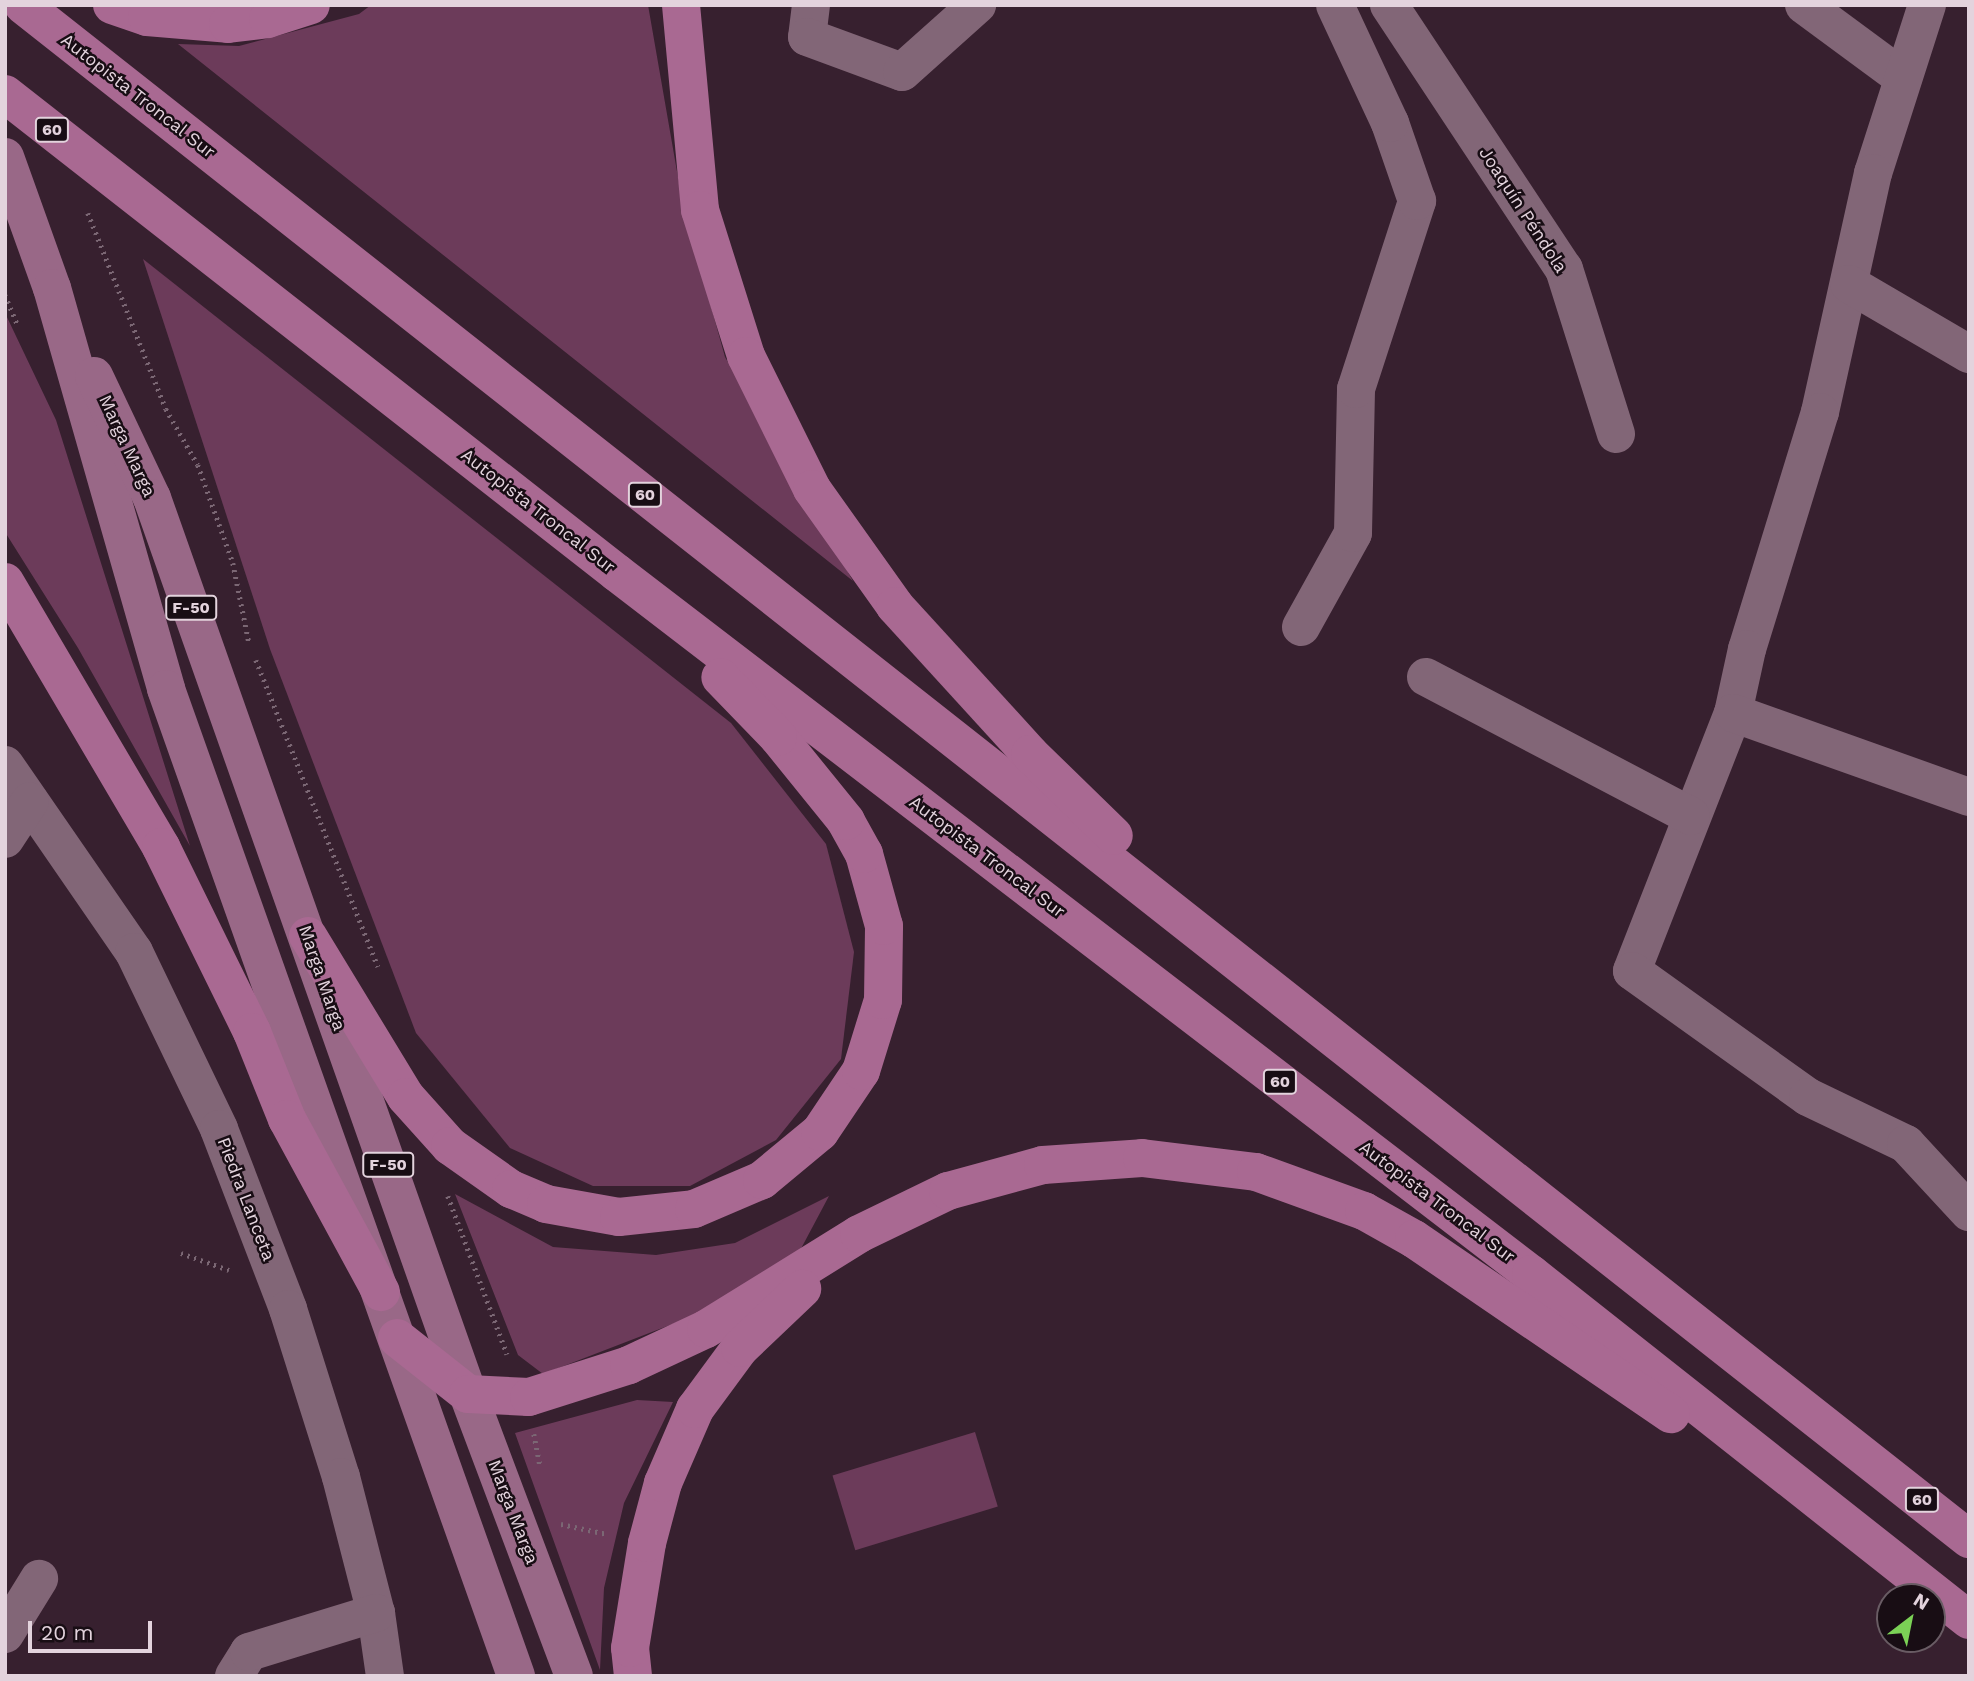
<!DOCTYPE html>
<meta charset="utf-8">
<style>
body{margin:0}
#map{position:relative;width:1974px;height:1681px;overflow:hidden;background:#37202f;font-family:"Work Sans",sans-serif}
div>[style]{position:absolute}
.green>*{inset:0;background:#6c3b5a;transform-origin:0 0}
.path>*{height:4.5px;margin-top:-2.25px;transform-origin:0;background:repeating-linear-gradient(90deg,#7b6774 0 2px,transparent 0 7px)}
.minor>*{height:38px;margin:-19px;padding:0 19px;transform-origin:19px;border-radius:19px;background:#826677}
.major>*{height:38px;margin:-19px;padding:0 19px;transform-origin:19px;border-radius:19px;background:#996887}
.highway>*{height:38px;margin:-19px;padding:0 19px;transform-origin:19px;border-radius:19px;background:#a96992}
span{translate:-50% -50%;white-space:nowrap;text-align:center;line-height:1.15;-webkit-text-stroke:5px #180d14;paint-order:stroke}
.shield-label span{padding:2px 5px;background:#180d14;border:2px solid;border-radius:5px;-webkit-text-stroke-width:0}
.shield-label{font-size:16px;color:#e3d3dd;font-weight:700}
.street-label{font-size:18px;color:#e3d3dd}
.frame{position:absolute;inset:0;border:7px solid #e3d3dd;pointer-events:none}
.north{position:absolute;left:1876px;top:1583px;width:70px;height:70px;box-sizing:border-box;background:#180d14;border:2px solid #695c64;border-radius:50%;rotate:32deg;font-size:19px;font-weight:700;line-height:28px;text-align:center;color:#e3d3dd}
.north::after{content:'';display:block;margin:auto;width:24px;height:32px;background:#7bd156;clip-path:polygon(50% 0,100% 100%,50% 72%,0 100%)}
.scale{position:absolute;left:28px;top:1621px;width:124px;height:32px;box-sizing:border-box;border:4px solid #e3d3dd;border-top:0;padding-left:9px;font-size:21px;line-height:24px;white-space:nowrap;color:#e3d3dd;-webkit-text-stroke:5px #180d14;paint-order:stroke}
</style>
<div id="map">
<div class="green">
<div style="clip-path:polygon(371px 5px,648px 5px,683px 206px,725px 357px,853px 581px,178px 44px,239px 46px,359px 14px)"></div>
<div style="clip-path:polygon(143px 259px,731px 723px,826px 844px,854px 952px,841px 1059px,776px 1140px,690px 1186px,593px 1186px,510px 1148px,416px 1033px,270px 649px)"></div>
<div style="clip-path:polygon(5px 313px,56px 420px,190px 846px,78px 648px,5px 532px)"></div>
<div style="clip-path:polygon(455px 1194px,553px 1247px,656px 1255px,735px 1243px,829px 1196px,796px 1258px,696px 1315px,543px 1374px,518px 1355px)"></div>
<div style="clip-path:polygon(637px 1400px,673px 1402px,624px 1503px,604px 1588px,600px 1670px,515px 1433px)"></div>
<div style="left:975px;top:1432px;width:78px;height:149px;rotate:73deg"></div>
</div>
<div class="path">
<div style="left:88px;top:213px;width:211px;rotate:68.3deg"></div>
<div style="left:166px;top:409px;width:64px;rotate:60.3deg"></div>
<div style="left:198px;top:465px;width:104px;rotate:70.3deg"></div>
<div style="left:233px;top:563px;width:81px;rotate:78.6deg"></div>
<div style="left:5px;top:295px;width:34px;rotate:67deg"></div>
<div style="left:256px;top:660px;width:330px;rotate:68.3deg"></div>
<div style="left:448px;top:1196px;width:169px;rotate:69.5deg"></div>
<div style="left:181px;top:1253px;width:51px;rotate:19.5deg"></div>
<div style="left:534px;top:1434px;width:31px;rotate:79deg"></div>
<div style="left:561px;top:1524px;width:47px;rotate:12.3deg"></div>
</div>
<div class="minor">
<div style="left:811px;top:5px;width:32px;rotate:97deg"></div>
<div style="left:807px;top:37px;width:101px;rotate:20.2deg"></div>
<div style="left:902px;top:72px;width:101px;rotate:-41.8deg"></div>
<div style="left:1389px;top:5px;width:317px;rotate:56.5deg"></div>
<div style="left:1564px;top:269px;width:173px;rotate:72.5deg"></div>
<div style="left:1804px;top:5px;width:123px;rotate:36.4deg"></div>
<div style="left:1927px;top:5px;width:176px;rotate:107.8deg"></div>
<div style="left:1873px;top:173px;width:245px;rotate:102.5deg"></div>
<div style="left:1820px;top:412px;width:248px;rotate:107.1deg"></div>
<div style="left:1747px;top:649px;width:66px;rotate:102.3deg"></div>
<div style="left:1733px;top:713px;width:277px;rotate:111.4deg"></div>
<div style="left:1632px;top:971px;width:216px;rotate:35.6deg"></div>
<div style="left:1808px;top:1097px;width:109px;rotate:25.6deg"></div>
<div style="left:1906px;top:1144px;width:93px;rotate:47.2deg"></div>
<div style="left:1849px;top:284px;width:139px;rotate:30.3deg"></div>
<div style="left:1301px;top:627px;width:107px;rotate:-61deg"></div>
<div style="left:1353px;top:533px;width:144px;rotate:-88.8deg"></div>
<div style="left:1356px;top:389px;width:198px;rotate:-72deg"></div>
<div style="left:1417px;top:201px;width:83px;rotate:-109.1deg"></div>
<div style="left:1390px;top:123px;width:130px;rotate:-115deg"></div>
<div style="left:1426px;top:677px;width:299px;rotate:27.7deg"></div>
<div style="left:1733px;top:713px;width:251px;rotate:19.6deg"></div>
<div style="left:5px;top:765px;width:227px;rotate:55.4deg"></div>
<div style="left:134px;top:952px;width:196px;rotate:64.3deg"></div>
<div style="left:219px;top:1129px;width:193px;rotate:69deg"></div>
<div style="left:288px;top:1309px;width:176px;rotate:72.5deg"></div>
<div style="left:341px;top:1477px;width:140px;rotate:75.6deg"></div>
<div style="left:376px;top:1613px;width:64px;rotate:81.9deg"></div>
<div style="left:5px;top:839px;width:45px;rotate:-56.7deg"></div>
<div style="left:5px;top:1634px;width:65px;rotate:-58.3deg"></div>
<div style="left:234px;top:1676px;width:28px;rotate:-58deg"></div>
<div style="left:249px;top:1652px;width:133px;rotate:-17.1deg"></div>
</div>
<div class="major">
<div style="left:5px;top:157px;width:139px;rotate:70.3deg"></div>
<div style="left:52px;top:288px;width:417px;rotate:74.1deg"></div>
<div style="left:166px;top:689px;width:1047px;rotate:70.47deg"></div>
<div style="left:94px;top:376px;width:135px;rotate:64.6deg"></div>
<div style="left:152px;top:498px;width:950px;rotate:70.57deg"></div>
<div style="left:468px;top:1394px;width:301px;rotate:69.4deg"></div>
</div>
<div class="highway">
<div style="left:23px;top:5px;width:2478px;rotate:38.25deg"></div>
<div style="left:112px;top:5px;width:37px;rotate:19deg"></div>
<div style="left:147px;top:17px;width:81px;rotate:4.9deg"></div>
<div style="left:228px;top:24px;width:40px;rotate:-7.1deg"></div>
<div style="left:268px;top:19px;width:45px;rotate:-18deg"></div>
<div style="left:681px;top:5px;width:206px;rotate:84.7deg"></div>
<div style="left:700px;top:210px;width:153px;rotate:72.5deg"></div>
<div style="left:746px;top:356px;width:148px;rotate:63.6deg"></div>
<div style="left:812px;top:489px;width:143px;rotate:54.6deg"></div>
<div style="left:895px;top:606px;width:200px;rotate:47.6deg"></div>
<div style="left:1030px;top:754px;width:117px;rotate:44.3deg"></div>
<div style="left:5px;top:94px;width:777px;rotate:38.05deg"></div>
<div style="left:617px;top:573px;width:1152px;rotate:37.49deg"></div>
<div style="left:1531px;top:1274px;width:558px;rotate:38.31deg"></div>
<div style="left:5px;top:582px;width:308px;rotate:59.5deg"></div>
<div style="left:161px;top:847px;width:206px;rotate:63.8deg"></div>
<div style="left:252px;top:1032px;width:94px;rotate:68.1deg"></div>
<div style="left:287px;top:1119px;width:197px;rotate:61.5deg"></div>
<div style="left:308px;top:936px;width:188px;rotate:58.7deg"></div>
<div style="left:406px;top:1097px;width:66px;rotate:48.1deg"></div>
<div style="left:450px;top:1146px;width:75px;rotate:35.2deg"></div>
<div style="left:511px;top:1189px;width:38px;rotate:23deg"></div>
<div style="left:546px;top:1204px;width:74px;rotate:10.1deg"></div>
<div style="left:619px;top:1217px;width:75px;rotate:-6.1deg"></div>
<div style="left:694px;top:1209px;width:74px;rotate:-23.1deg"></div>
<div style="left:762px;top:1180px;width:75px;rotate:-39.6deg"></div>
<div style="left:820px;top:1132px;width:73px;rotate:-56.1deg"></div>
<div style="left:861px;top:1071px;width:74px;rotate:-72.8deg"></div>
<div style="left:883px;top:1000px;width:74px;rotate:-89.2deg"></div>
<div style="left:884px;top:926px;width:75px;rotate:-105.5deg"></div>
<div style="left:864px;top:854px;width:38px;rotate:-119deg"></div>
<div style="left:846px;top:821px;width:108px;rotate:-129deg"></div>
<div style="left:778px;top:737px;width:83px;rotate:-134deg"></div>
<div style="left:397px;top:1338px;width:90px;rotate:38.3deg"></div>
<div style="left:468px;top:1394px;width:61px;rotate:2.8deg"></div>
<div style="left:529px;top:1397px;width:105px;rotate:-17.7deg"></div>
<div style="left:629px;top:1365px;width:85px;rotate:-25.1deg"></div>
<div style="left:706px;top:1329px;width:180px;rotate:-31.8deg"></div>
<div style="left:859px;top:1234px;width:99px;rotate:-25.8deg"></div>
<div style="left:948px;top:1191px;width:98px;rotate:-15.3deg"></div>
<div style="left:1043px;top:1165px;width:99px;rotate:-4deg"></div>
<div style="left:1142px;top:1158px;width:115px;rotate:7deg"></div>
<div style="left:1256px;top:1172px;width:115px;rotate:19.9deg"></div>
<div style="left:1364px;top:1211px;width:57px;rotate:29.2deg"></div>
<div style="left:1414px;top:1239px;width:311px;rotate:34.3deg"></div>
<div style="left:633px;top:1676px;width:28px;rotate:-96deg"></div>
<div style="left:630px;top:1648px;width:106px;rotate:-80.8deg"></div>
<div style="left:647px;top:1543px;width:62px;rotate:-75.1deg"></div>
<div style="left:663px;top:1483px;width:81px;rotate:-66.6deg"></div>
<div style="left:695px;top:1409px;width:76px;rotate:-53.6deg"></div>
<div style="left:740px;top:1348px;width:86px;rotate:-43.6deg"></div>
</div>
<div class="shield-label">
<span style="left:52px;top:130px">60</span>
<span style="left:645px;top:495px">60</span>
<span style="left:191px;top:608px">F-50</span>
<span style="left:1280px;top:1082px">60</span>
<span style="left:388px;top:1165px">F-50</span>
<span style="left:1922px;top:1500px">60</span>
</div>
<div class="street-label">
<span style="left:138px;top:96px;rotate:38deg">Autopista Troncal Sur</span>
<span style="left:1523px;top:210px;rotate:57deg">Joaquín Péndola</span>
<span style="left:127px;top:446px;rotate:65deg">Marga Marga</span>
<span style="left:538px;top:511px;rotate:38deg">Autopista Troncal Sur</span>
<span style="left:987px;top:857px;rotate:37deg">Autopista Troncal Sur</span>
<span style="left:322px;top:978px;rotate:71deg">Marga Marga</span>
<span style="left:246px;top:1199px;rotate:69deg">Piedra Lanceta</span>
<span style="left:1437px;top:1202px;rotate:37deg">Autopista Troncal Sur</span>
<span style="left:513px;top:1512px;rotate:69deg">Marga Marga</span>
</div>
<div class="frame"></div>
<div class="north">N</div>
<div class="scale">20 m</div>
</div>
